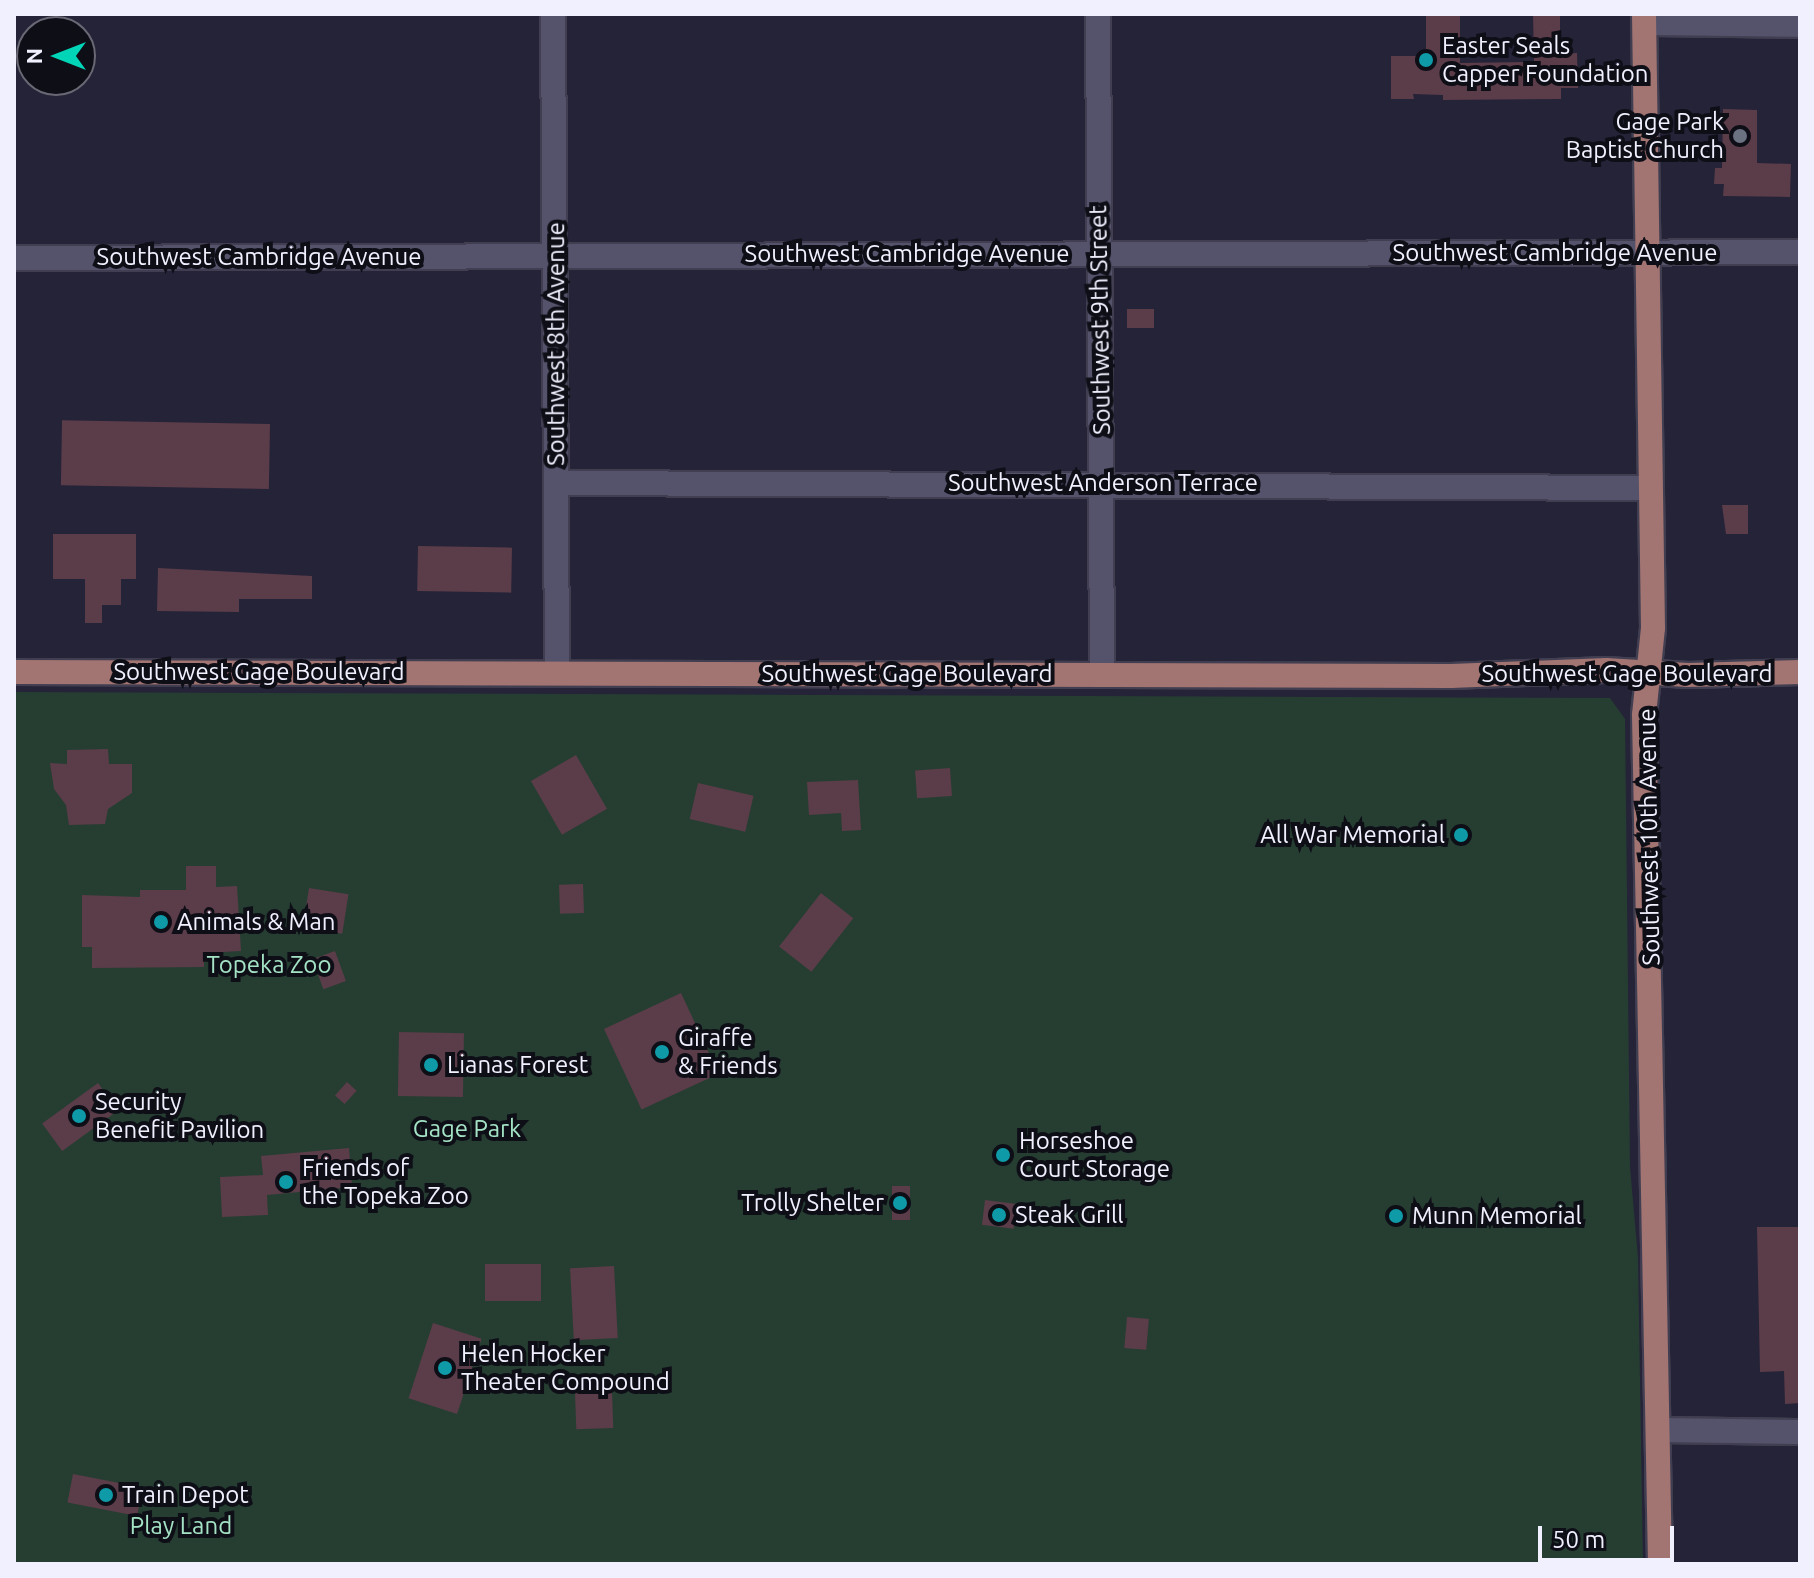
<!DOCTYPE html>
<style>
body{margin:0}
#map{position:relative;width:1814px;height:1578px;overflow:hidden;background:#252338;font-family:Ubuntu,sans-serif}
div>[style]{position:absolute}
.green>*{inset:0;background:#263e32}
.building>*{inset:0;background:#5b3c49;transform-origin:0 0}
.roads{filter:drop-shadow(2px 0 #403e50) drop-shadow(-2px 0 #403e50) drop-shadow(0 2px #403e50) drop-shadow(0 -2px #403e50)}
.minor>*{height:24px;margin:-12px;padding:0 12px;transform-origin:12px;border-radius:12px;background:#54536b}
.major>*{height:24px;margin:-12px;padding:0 12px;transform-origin:12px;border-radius:12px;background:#a27472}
.dots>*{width:22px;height:22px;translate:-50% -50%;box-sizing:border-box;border:4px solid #0e0e17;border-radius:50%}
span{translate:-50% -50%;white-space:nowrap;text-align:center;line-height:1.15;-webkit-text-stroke:8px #0e0e17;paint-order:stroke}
.poi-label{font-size:24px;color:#f1f0ff}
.left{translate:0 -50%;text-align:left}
.right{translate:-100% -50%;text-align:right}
.street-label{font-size:24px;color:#f1f0ff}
.park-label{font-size:24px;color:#a4e3c5}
.frame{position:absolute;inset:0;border:16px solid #f1f0ff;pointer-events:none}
.north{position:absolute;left:16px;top:16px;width:80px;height:80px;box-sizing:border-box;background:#0e0e17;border:2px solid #696874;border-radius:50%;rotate:270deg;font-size:22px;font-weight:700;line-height:32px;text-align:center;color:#f1f0ff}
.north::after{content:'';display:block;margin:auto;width:28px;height:36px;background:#00d5b7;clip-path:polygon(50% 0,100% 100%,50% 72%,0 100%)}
.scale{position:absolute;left:1538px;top:1526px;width:136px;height:36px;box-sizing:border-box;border:4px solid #f1f0ff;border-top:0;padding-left:10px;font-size:24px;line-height:28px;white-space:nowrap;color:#f1f0ff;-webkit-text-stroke:6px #0e0e17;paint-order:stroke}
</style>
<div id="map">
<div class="green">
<div style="clip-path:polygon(14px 692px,1610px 698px,1625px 719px,1630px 1167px,1638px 1258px,1643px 1564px,14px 1564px)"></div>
</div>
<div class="building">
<div style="clip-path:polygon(1426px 14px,1460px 14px,1460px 63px,1534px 62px,1533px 14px,1560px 14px,1560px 54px,1577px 53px,1578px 88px,1561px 88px,1561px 99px,1443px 100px,1443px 95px,1413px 94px,1414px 99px,1391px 99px,1391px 56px,1426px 56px)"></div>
<div style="clip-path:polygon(1723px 109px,1757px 110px,1757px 163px,1791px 164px,1790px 197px,1723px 196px,1724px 184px,1714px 184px,1715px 168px,1722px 168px)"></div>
<div style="left:1127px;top:309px;width:27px;height:19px"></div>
<div style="left:270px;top:424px;width:65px;height:208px;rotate:91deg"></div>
<div style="clip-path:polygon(1722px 505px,1748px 505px,1748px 534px,1726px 534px)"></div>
<div style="clip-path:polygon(53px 534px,136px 534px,136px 579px,121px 579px,121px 605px,102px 605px,102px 623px,85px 623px,85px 579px,53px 579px)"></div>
<div style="left:418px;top:546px;width:94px;height:45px;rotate:1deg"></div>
<div style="clip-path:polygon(158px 568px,312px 576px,312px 599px,239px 599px,239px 612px,157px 611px)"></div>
<div style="clip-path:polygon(108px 749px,109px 764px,132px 764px,132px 793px,108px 809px,105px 824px,69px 825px,66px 805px,54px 789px,50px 763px,67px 764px,67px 750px)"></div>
<div style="left:576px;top:755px;width:62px;height:52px;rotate:60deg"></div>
<div style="left:950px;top:768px;width:28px;height:35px;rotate:86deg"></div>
<div style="clip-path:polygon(858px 780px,861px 830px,842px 831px,841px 813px,809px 815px,807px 782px)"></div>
<div style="left:698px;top:783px;width:57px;height:37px;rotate:13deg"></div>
<div style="clip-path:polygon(186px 866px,216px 866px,216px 887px,237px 886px,241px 951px,204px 953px,204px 967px,92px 968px,92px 947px,82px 947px,82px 895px,140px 897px,140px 890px,186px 890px)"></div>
<div style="left:583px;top:884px;width:29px;height:24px;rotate:88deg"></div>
<div style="left:309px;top:888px;width:40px;height:40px;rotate:9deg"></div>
<div style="left:821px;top:893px;width:41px;height:68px;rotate:38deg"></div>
<div style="left:335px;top:951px;width:32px;height:24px;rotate:70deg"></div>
<div style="left:681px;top:993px;width:89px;height:85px;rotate:65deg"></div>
<div style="left:399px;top:1032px;width:65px;height:64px;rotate:1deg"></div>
<div style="left:347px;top:1082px;width:13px;height:18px;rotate:42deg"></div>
<div style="left:98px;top:1083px;width:34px;height:69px;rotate:54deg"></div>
<div style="clip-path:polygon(349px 1148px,352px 1187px,267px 1195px,268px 1215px,222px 1217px,220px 1177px,263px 1175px,261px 1156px)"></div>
<div style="left:892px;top:1186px;width:18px;height:34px"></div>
<div style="left:985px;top:1200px;width:32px;height:25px;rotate:7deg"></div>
<div style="clip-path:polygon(1757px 1227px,1800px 1227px,1800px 1403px,1785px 1404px,1784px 1371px,1760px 1372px)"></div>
<div style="left:485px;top:1264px;width:56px;height:37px"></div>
<div style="left:614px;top:1266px;width:72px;height:44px;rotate:87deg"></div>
<div style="left:1127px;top:1317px;width:22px;height:31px;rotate:5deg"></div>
<div style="left:433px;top:1323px;width:51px;height:79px;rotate:18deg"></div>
<div style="left:612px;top:1392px;width:36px;height:37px;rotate:88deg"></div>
<div style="left:73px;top:1474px;width:71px;height:29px;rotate:11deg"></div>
</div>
<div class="roads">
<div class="minor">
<div style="left:553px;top:14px;width:659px;rotate:89.65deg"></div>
<div style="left:1098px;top:14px;width:660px;rotate:89.65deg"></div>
<div style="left:1645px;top:23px;width:155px;rotate:0.7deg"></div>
<div style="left:14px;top:258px;width:1786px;rotate:-0.19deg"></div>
<div style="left:556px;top:483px;width:1093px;rotate:0.26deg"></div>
<div style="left:1658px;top:1430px;width:142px;rotate:0.8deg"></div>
</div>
<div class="major">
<div style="left:1644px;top:14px;width:614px;rotate:89.16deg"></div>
<div style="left:1653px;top:628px;width:87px;rotate:95.9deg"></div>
<div style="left:1644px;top:715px;width:849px;rotate:88.92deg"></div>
<div style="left:14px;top:672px;width:1437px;rotate:0.16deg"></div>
<div style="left:1451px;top:676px;width:155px;rotate:-2.2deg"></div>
<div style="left:1606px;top:670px;width:82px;rotate:3.5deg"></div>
<div style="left:1688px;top:675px;width:112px;rotate:-1.5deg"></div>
</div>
</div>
<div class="dots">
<div style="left:1426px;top:60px;background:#0f9aa8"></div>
<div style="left:1740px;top:136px;background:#6b7280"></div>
<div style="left:1461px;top:835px;background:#0f9aa8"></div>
<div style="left:161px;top:922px;background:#0f9aa8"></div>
<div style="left:662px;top:1052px;background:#0f9aa8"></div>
<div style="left:431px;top:1065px;background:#0f9aa8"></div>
<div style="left:79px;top:1116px;background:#0f9aa8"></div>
<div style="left:1003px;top:1155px;background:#0f9aa8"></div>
<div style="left:286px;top:1182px;background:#0f9aa8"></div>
<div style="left:900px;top:1203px;background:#0f9aa8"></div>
<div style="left:999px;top:1215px;background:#0f9aa8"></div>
<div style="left:1396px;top:1216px;background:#0f9aa8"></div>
<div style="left:445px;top:1368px;background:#0f9aa8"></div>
<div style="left:106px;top:1495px;background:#0f9aa8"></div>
</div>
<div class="poi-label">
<span class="left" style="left:1442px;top:60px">Easter Seals<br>Capper Foundation</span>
<span class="right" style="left:1724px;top:136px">Gage Park<br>Baptist Church</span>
<span class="right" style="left:1445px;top:835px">All War Memorial</span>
<span class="left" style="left:177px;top:922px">Animals &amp; Man</span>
<span class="left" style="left:678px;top:1052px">Giraffe<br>&amp; Friends</span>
<span class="left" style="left:447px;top:1065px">Lianas Forest</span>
<span class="left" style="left:95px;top:1116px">Security<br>Benefit Pavilion</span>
<span class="left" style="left:1019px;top:1155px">Horseshoe<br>Court Storage</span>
<span class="left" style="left:302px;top:1182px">Friends of<br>the Topeka Zoo</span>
<span class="right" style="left:884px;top:1203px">Trolly Shelter</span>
<span class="left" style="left:1015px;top:1215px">Steak Grill</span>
<span class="left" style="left:1412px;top:1216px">Munn Memorial</span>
<span class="left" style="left:461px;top:1368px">Helen Hocker<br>Theater Compound</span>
<span class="left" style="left:122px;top:1495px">Train Depot</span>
</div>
<div class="street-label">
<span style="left:1555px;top:253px">Southwest Cambridge Avenue</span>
<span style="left:907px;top:254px">Southwest Cambridge Avenue</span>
<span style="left:259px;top:257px">Southwest Cambridge Avenue</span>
<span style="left:1100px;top:320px;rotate:-91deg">Southwest 9th Street</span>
<span style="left:556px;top:344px;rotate:-90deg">Southwest 8th Avenue</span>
<span style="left:1103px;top:483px">Southwest Anderson Terrace</span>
<span style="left:259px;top:672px">Southwest Gage Boulevard</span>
<span style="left:907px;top:674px">Southwest Gage Boulevard</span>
<span style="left:1627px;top:674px">Southwest Gage Boulevard</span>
<span style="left:1649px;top:837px;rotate:-91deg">Southwest 10th Avenue</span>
</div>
<div class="park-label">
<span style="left:269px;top:965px">Topeka Zoo</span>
<span style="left:467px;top:1129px">Gage Park</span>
<span style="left:181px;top:1526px">Play Land</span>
</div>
<div class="frame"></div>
<div class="north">N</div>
<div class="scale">50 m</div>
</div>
